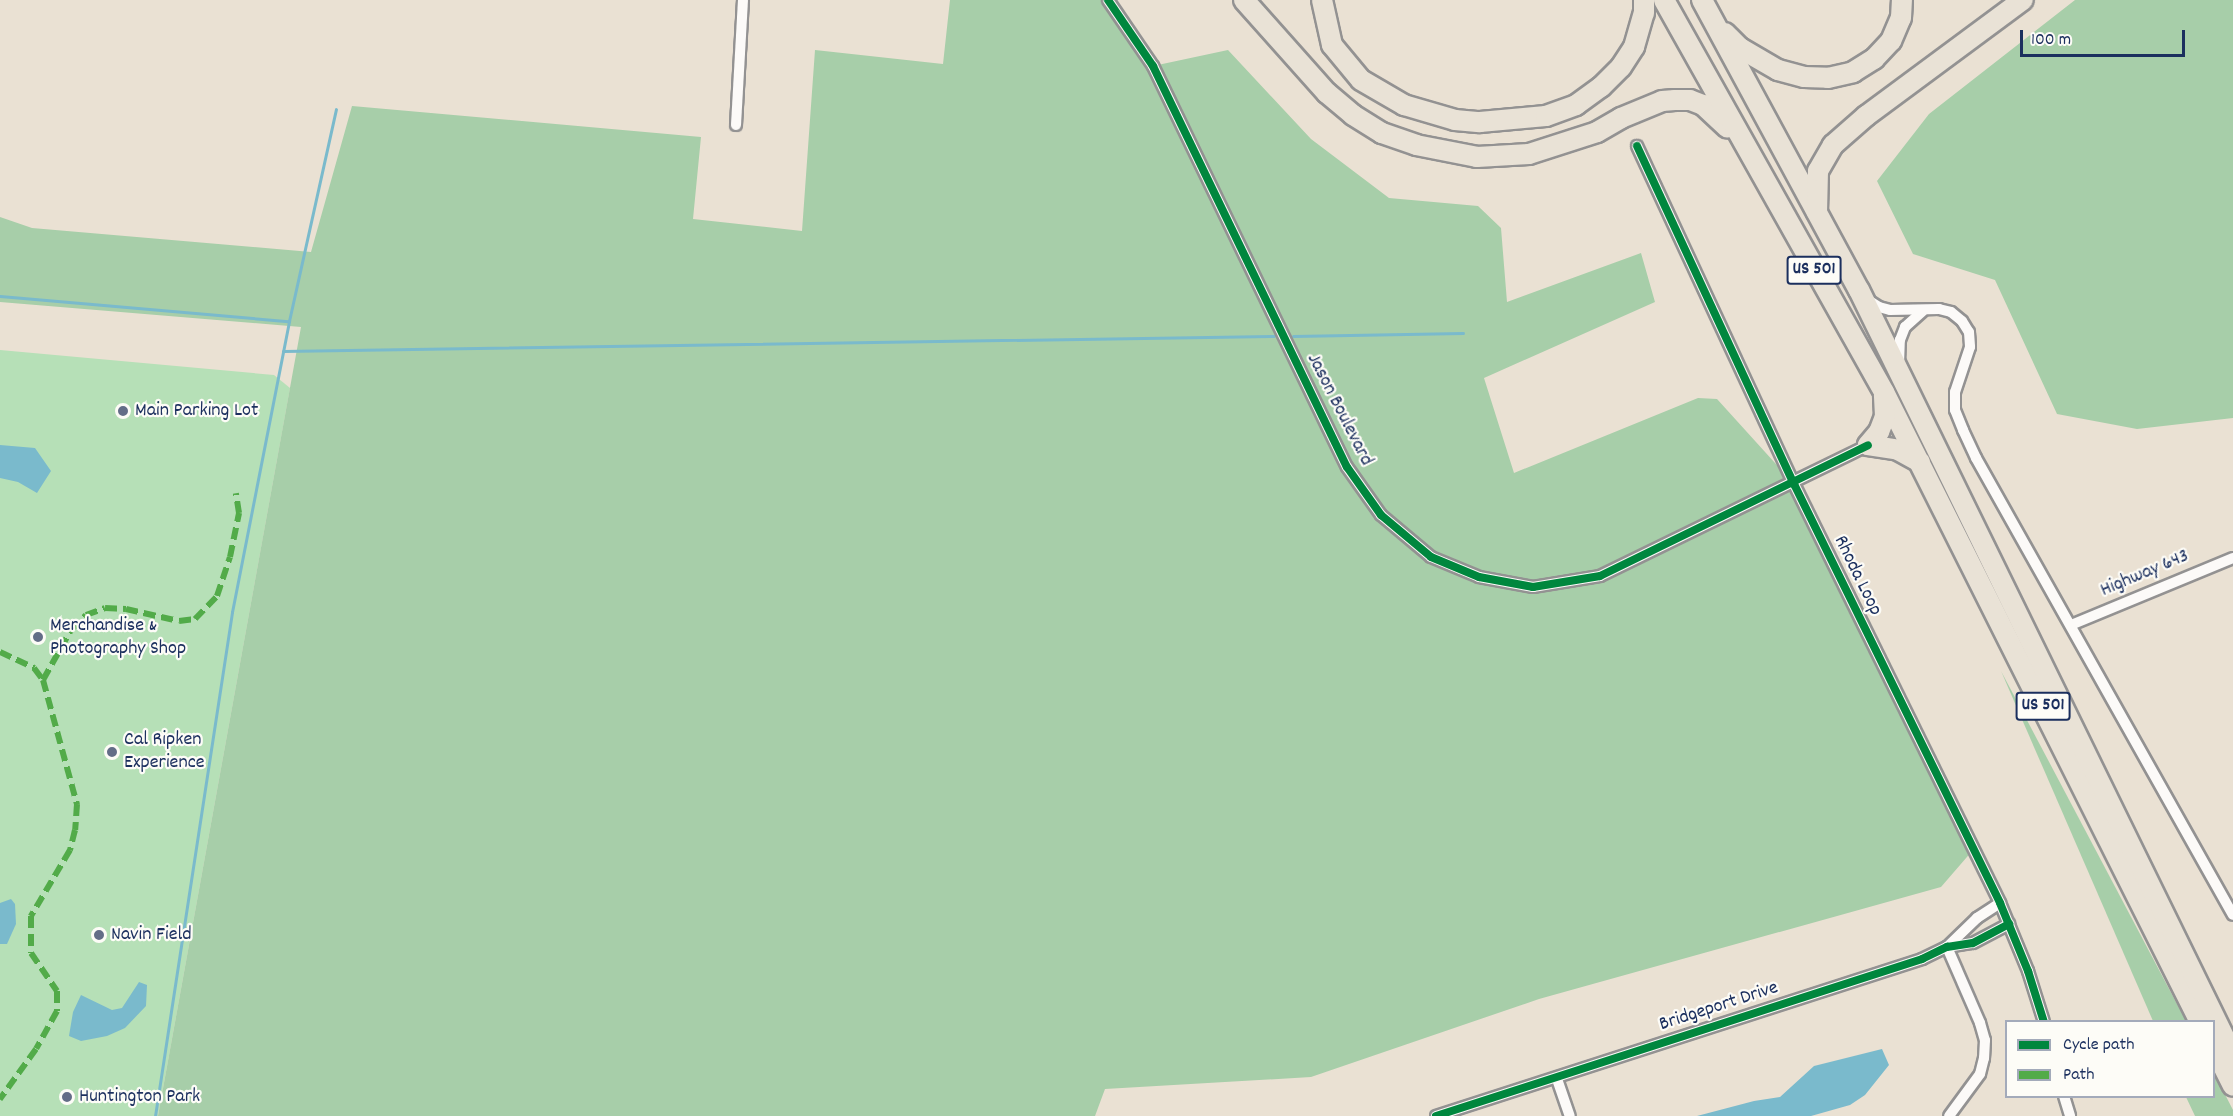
<!DOCTYPE html>
<style>
body{margin:0}
#map{position:relative;width:2233px;height:1116px;overflow:hidden;background:#eae1d3;font-family:Dekko,sans-serif}
div>[style]{position:absolute}
.green>*{inset:0;background:#b6e0b7}
.forest>*{inset:0;background:#a7cea9}
.water>*{inset:0;background:#7abacc}
.stream>*{height:3px;margin:-1.5px;padding:0 1.5px;transform-origin:1.5px;border-radius:1.5px;background:#7abacc}
.roads{filter:drop-shadow(2px 0 #939292) drop-shadow(-2px 0 #939292) drop-shadow(0 2px #939292) drop-shadow(0 -2px #939292)}
.street>*{height:10px;margin:-5px;padding:0 5px;transform-origin:5px;border-radius:5px;background:#fcfaf8}
.highway>*{height:20px;margin:-10px;padding:0 10px;transform-origin:10px;border-radius:10px;background:#e9e2d6}
.quiet>*{height:6px;margin-top:-3px;transform-origin:0;background:repeating-linear-gradient(90deg,#52ab49 0 12px,transparent 0 18px)}
.cycleway>*{height:8px;margin:-4px;padding:0 4px;transform-origin:4px;border-radius:4px;background:#00873e}
.dots>*{width:16px;height:16px;translate:-50% -50%;box-sizing:border-box;border:3px solid #fdfcf7;border-radius:50%}
span{translate:-50% -50%;white-space:nowrap;text-align:center;line-height:1.15;-webkit-text-stroke:4.5px #fdfcf7;paint-order:stroke}
.shield-label span{padding:2px 4px;background:#fdfcf7;border:2px solid;border-radius:4px;-webkit-text-stroke-width:0}
.shield-label{font-size:18px;color:#1b2f5e;font-weight:700}
.street-label{font-size:20px;color:#1b2f5e}
.poi-label{font-size:20px;color:#1b2f5e}
.left{translate:0 -50%;text-align:left}
.legend{position:absolute;left:2005px;top:1020px;width:210px;height:78px;box-sizing:border-box;background:#fdfcf7;border:2px solid #a3aaba;margin:0;padding:8px 10px;list-style:none;font-size:18px;color:#1b2f5e}
.legend li{display:flex;align-items:center;gap:12px;height:30px}
.legend b{width:30px;border:2px solid #a3aaba}
.scale{position:absolute;left:2020px;top:30px;width:165px;height:27px;box-sizing:border-box;border:3px solid #1b2f5e;border-top:0;padding-left:8px;font-size:18px;line-height:21px;white-space:nowrap;color:#1b2f5e;-webkit-text-stroke:4px #fdfcf7;paint-order:stroke}
</style>
<div id="map">
<div class="green">
<div style="clip-path:polygon(0 350px,274px 375px,290px 388px,158px 1116px,0 1116px)"></div>
</div>
<div class="forest">
<div style="clip-path:polygon(950px 0,1108px 0,1153px 66px,1228px 50px,1311px 139px,1389px 198px,1478px 206px,1501px 228px,1507px 302px,1641px 253px,1655px 302px,1484px 378px,1514px 473px,1698px 398px,1717px 399px,1794px 484px,1973px 850px,1941px 887px,1539px 999px,1311px 1077px,1105px 1089px,1095px 1116px,158px 1116px,301px 327px,0 302px,0 217px,32px 228px,311px 252px,352px 106px,701px 137px,693px 219px,802px 231px,815px 50px,943px 64px)"></div>
<div style="clip-path:polygon(2075px 0,2233px 0,2233px 418px,2137px 429px,2057px 414px,1995px 280px,1913px 254px,1877px 181px,1929px 114px)"></div>
<div style="clip-path:polygon(2001px 671px,2186px 1021px,2153px 1021px)"></div>
<div style="clip-path:polygon(2214px 1073px,2233px 1110px,2233px 1116px,2195px 1116px,2186px 1097px,2214px 1096px)"></div>
</div>
<div class="water">
<div style="clip-path:polygon(0 445px,35px 448px,51px 471px,37px 493px,18px 482px,0 478px)"></div>
<div style="clip-path:polygon(11px 899px,15px 904px,16px 924px,7px 944px,0 944px,0 903px)"></div>
<div style="clip-path:polygon(139px 982px,147px 985px,146px 1006px,125px 1028px,107px 1036px,81px 1041px,69px 1036px,73px 1012px,81px 995px,112px 1010px,122px 1008px)"></div>
<div style="clip-path:polygon(1882px 1049px,1889px 1065px,1865px 1095px,1850px 1105px,1811px 1116px,1697px 1116px,1754px 1101px,1780px 1097px,1814px 1066px)"></div>
</div>
<div class="stream">
<div style="left:0;top:296px;width:289px;rotate:5deg"></div>
<div style="left:1293px;top:336px;width:170px;rotate:-1deg"></div>
<div style="left:283px;top:351px;width:991px;rotate:-0.87deg"></div>
<div style="left:155px;top:1116px;width:510px;rotate:-81.31deg"></div>
<div style="left:232px;top:612px;width:297px;rotate:-78.9deg"></div>
<div style="left:289px;top:321px;width:217px;rotate:-77.5deg"></div>
</div>
<div class="roads">
<div class="street">
<div style="left:1108px;top:0;width:80px;rotate:55.7deg"></div>
<div style="left:1153px;top:66px;width:445px;rotate:64.2deg"></div>
<div style="left:1347px;top:467px;width:59px;rotate:54.7deg"></div>
<div style="left:1381px;top:515px;width:65px;rotate:40deg"></div>
<div style="left:1431px;top:557px;width:52px;rotate:22.6deg"></div>
<div style="left:1479px;top:577px;width:55px;rotate:10.5deg"></div>
<div style="left:1533px;top:587px;width:68px;rotate:-9.3deg"></div>
<div style="left:1600px;top:576px;width:298px;rotate:-26deg"></div>
<div style="left:736px;top:125px;width:125px;rotate:-86.8deg"></div>
<div style="left:1637px;top:146px;width:373px;rotate:65.1deg"></div>
<div style="left:1794px;top:484px;width:467px;rotate:63.8deg"></div>
<div style="left:2000px;top:903px;width:74px;rotate:67.6deg"></div>
<div style="left:2028px;top:971px;width:53px;rotate:72.6deg"></div>
<div style="left:1868px;top:300px;width:13px;rotate:32deg"></div>
<div style="left:1879px;top:307px;width:11px;rotate:15deg"></div>
<div style="left:1890px;top:310px;width:49px;rotate:-1.2deg"></div>
<div style="left:1939px;top:309px;width:12px;rotate:14deg"></div>
<div style="left:1951px;top:312px;width:14px;rotate:39deg"></div>
<div style="left:1962px;top:321px;width:13px;rotate:58deg"></div>
<div style="left:1969px;top:332px;width:15px;rotate:86deg"></div>
<div style="left:1970px;top:347px;width:47px;rotate:108.4deg"></div>
<div style="left:1955px;top:392px;width:18px;rotate:90deg"></div>
<div style="left:1955px;top:410px;width:22px;rotate:68deg"></div>
<div style="left:1963px;top:430px;width:31px;rotate:65deg"></div>
<div style="left:1976px;top:458px;width:524px;rotate:60.65deg"></div>
<div style="left:1899px;top:364px;width:24px;rotate:-88deg"></div>
<div style="left:1900px;top:340px;width:14px;rotate:-69deg"></div>
<div style="left:1905px;top:327px;width:24px;rotate:-42deg"></div>
<div style="left:2071px;top:625px;width:175px;rotate:-22.5deg"></div>
<div style="left:1947px;top:947px;width:83px;rotate:66.5deg"></div>
<div style="left:1980px;top:1023px;width:18px;rotate:74deg"></div>
<div style="left:1985px;top:1040px;width:18px;rotate:93deg"></div>
<div style="left:1984px;top:1058px;width:16px;rotate:104deg"></div>
<div style="left:1980px;top:1074px;width:52px;rotate:126.4deg"></div>
<div style="left:1947px;top:947px;width:42px;rotate:-44deg"></div>
<div style="left:1977px;top:918px;width:27px;rotate:-33deg"></div>
<div style="left:1557px;top:1079px;width:39px;rotate:71deg"></div>
<div style="left:2064px;top:1096px;width:21px;rotate:73deg"></div>
<div style="left:1436px;top:1116px;width:511px;rotate:-17.9deg"></div>
<div style="left:1922px;top:959px;width:28px;rotate:-26deg"></div>
<div style="left:1947px;top:947px;width:26px;rotate:-9deg"></div>
<div style="left:1973px;top:943px;width:41px;rotate:-27.8deg"></div>
</div>
<div class="highway">
<div style="left:1244px;top:0;width:125px;rotate:48.3deg"></div>
<div style="left:1327px;top:93px;width:34px;rotate:40deg"></div>
<div style="left:1353px;top:115px;width:34px;rotate:32deg"></div>
<div style="left:1382px;top:133px;width:36px;rotate:19deg"></div>
<div style="left:1416px;top:145px;width:62px;rotate:11.1deg"></div>
<div style="left:1477px;top:157px;width:52px;rotate:-3.3deg"></div>
<div style="left:1529px;top:154px;width:71px;rotate:-17.9deg"></div>
<div style="left:1597px;top:132px;width:28px;rotate:-30deg"></div>
<div style="left:1621px;top:118px;width:44px;rotate:-22.5deg"></div>
<div style="left:1662px;top:101px;width:13px;rotate:-4deg"></div>
<div style="left:1675px;top:100px;width:15px"></div>
<div style="left:1690px;top:100px;width:14px;rotate:21deg"></div>
<div style="left:1703px;top:105px;width:33px;rotate:43deg"></div>
<div style="left:1322px;top:0;width:46px;rotate:77.5deg"></div>
<div style="left:1332px;top:45px;width:45px;rotate:50.4deg"></div>
<div style="left:1361px;top:80px;width:50px;rotate:30.2deg"></div>
<div style="left:1404px;top:105px;width:53px;rotate:16.4deg"></div>
<div style="left:1455px;top:120px;width:25px;rotate:5deg"></div>
<div style="left:1480px;top:122px;width:66px;rotate:-5.2deg"></div>
<div style="left:1546px;top:116px;width:32px;rotate:-20deg"></div>
<div style="left:1576px;top:105px;width:31px;rotate:-36deg"></div>
<div style="left:1601px;top:87px;width:28px;rotate:-45deg"></div>
<div style="left:1621px;top:67px;width:24px;rotate:-57deg"></div>
<div style="left:1634px;top:47px;width:35px;rotate:-74deg"></div>
<div style="left:1644px;top:13px;width:13px;rotate:-90deg"></div>
<div style="left:1664px;top:0;width:450px;rotate:60.7deg"></div>
<div style="left:1884px;top:392px;width:705px;rotate:63.36deg"></div>
<div style="left:1702px;top:0;width:330px;rotate:61.6deg"></div>
<div style="left:1859px;top:290px;width:852px;rotate:63.95deg"></div>
<div style="left:1725px;top:33px;width:21px;rotate:45deg"></div>
<div style="left:1740px;top:48px;width:44px;rotate:30.1deg"></div>
<div style="left:1778px;top:70px;width:27px;rotate:15deg"></div>
<div style="left:1804px;top:77px;width:24px;rotate:2deg"></div>
<div style="left:1828px;top:78px;width:26px;rotate:-13deg"></div>
<div style="left:1853px;top:72px;width:25px;rotate:-32deg"></div>
<div style="left:1874px;top:59px;width:25px;rotate:-47deg"></div>
<div style="left:1891px;top:41px;width:25px;rotate:-67deg"></div>
<div style="left:1901px;top:18px;width:18px;rotate:-87deg"></div>
<div style="left:1817px;top:212px;width:41px;rotate:-88.6deg"></div>
<div style="left:1818px;top:171px;width:30px;rotate:-60deg"></div>
<div style="left:1833px;top:145px;width:44px;rotate:-41.3deg"></div>
<div style="left:1866px;top:116px;width:195px;rotate:-36.5deg"></div>
<div style="left:1868px;top:445px;width:17px;rotate:-50deg"></div>
<div style="left:1879px;top:432px;width:17px;rotate:-69deg"></div>
<div style="left:1885px;top:416px;width:21px;rotate:-93deg"></div>
<div style="left:1868px;top:445px;width:30px;rotate:9deg"></div>
<div style="left:1898px;top:450px;width:25px;rotate:29deg"></div>
<div style="left:2214px;top:1048px;width:42px;rotate:63.4deg"></div>
</div>
</div>
<div class="quiet">
<div style="left:0;top:652px;width:38px;rotate:25deg"></div>
<div style="left:34px;top:668px;width:15px;rotate:53deg"></div>
<div style="left:43px;top:680px;width:129px;rotate:74.7deg"></div>
<div style="left:77px;top:804px;width:26px;rotate:94deg"></div>
<div style="left:75px;top:830px;width:21px;rotate:104deg"></div>
<div style="left:70px;top:850px;width:77px;rotate:120.6deg"></div>
<div style="left:31px;top:916px;width:37px;rotate:90deg"></div>
<div style="left:31px;top:953px;width:46px;rotate:55.6deg"></div>
<div style="left:57px;top:991px;width:20px;rotate:90deg"></div>
<div style="left:57px;top:1011px;width:43px;rotate:118.9deg"></div>
<div style="left:36px;top:1049px;width:62px;rotate:125.8deg"></div>
<div style="left:43px;top:680px;width:57px;rotate:-60.8deg"></div>
<div style="left:71px;top:630px;width:21px;rotate:-45deg"></div>
<div style="left:86px;top:615px;width:20px;rotate:-20deg"></div>
<div style="left:105px;top:608px;width:21px;rotate:3deg"></div>
<div style="left:126px;top:609px;width:54px;rotate:12.8deg"></div>
<div style="left:179px;top:621px;width:16px;rotate:-7deg"></div>
<div style="left:195px;top:619px;width:32px;rotate:-46deg"></div>
<div style="left:217px;top:596px;width:41px;rotate:-71.6deg"></div>
<div style="left:230px;top:557px;width:45px;rotate:-78.4deg"></div>
<div style="left:239px;top:513px;width:20px;rotate:-99deg"></div>
</div>
<div class="cycleway">
<div style="left:1108px;top:0;width:80px;rotate:55.7deg"></div>
<div style="left:1153px;top:66px;width:445px;rotate:64.2deg"></div>
<div style="left:1347px;top:467px;width:59px;rotate:54.7deg"></div>
<div style="left:1381px;top:515px;width:65px;rotate:40deg"></div>
<div style="left:1431px;top:557px;width:52px;rotate:22.6deg"></div>
<div style="left:1479px;top:577px;width:55px;rotate:10.5deg"></div>
<div style="left:1533px;top:587px;width:68px;rotate:-9.3deg"></div>
<div style="left:1600px;top:576px;width:298px;rotate:-26deg"></div>
<div style="left:1637px;top:146px;width:373px;rotate:65.1deg"></div>
<div style="left:1794px;top:484px;width:467px;rotate:63.8deg"></div>
<div style="left:2000px;top:903px;width:74px;rotate:67.6deg"></div>
<div style="left:2028px;top:971px;width:53px;rotate:72.6deg"></div>
<div style="left:1436px;top:1116px;width:511px;rotate:-17.9deg"></div>
<div style="left:1922px;top:959px;width:28px;rotate:-26deg"></div>
<div style="left:1947px;top:947px;width:26px;rotate:-9deg"></div>
<div style="left:1973px;top:943px;width:41px;rotate:-27.8deg"></div>
</div>
<div class="dots">
<div style="left:123px;top:411px;background:#636d87"></div>
<div style="left:38px;top:637px;background:#636d87"></div>
<div style="left:112px;top:752px;background:#636d87"></div>
<div style="left:99px;top:935px;background:#636d87"></div>
<div style="left:67px;top:1097px;background:#636d87"></div>
</div>
<div class="shield-label">
<span style="left:1814px;top:270px">US 501</span>
<span style="left:2043px;top:706px">US 501</span>
</div>
<div class="street-label">
<span style="left:1339px;top:410px;rotate:63deg">Jason Boulevard</span>
<span style="left:2145px;top:574px;rotate:-23deg">Highway 643</span>
<span style="left:1857px;top:576px;rotate:64deg">Rhoda Loop</span>
<span style="left:1719px;top:1007px;rotate:-18deg">Bridgeport Drive</span>
</div>
<div class="poi-label">
<span class="left" style="left:135px;top:411px">Main Parking Lot</span>
<span class="left" style="left:50px;top:638px">Merchandise &amp;<br>Photography Shop</span>
<span class="left" style="left:124px;top:752px">Cal Ripken<br>Experience</span>
<span class="left" style="left:111px;top:935px">Navin Field</span>
<span class="left" style="left:79px;top:1097px">Huntington Park</span>
</div>
<ul class="legend">
<li><b style="height:8px;background:#00873e"></b>Cycle path</li>
<li><b style="height:8px;background:#52ab49"></b>Path</li>
</ul>
<div class="scale">100 m</div>
</div>
